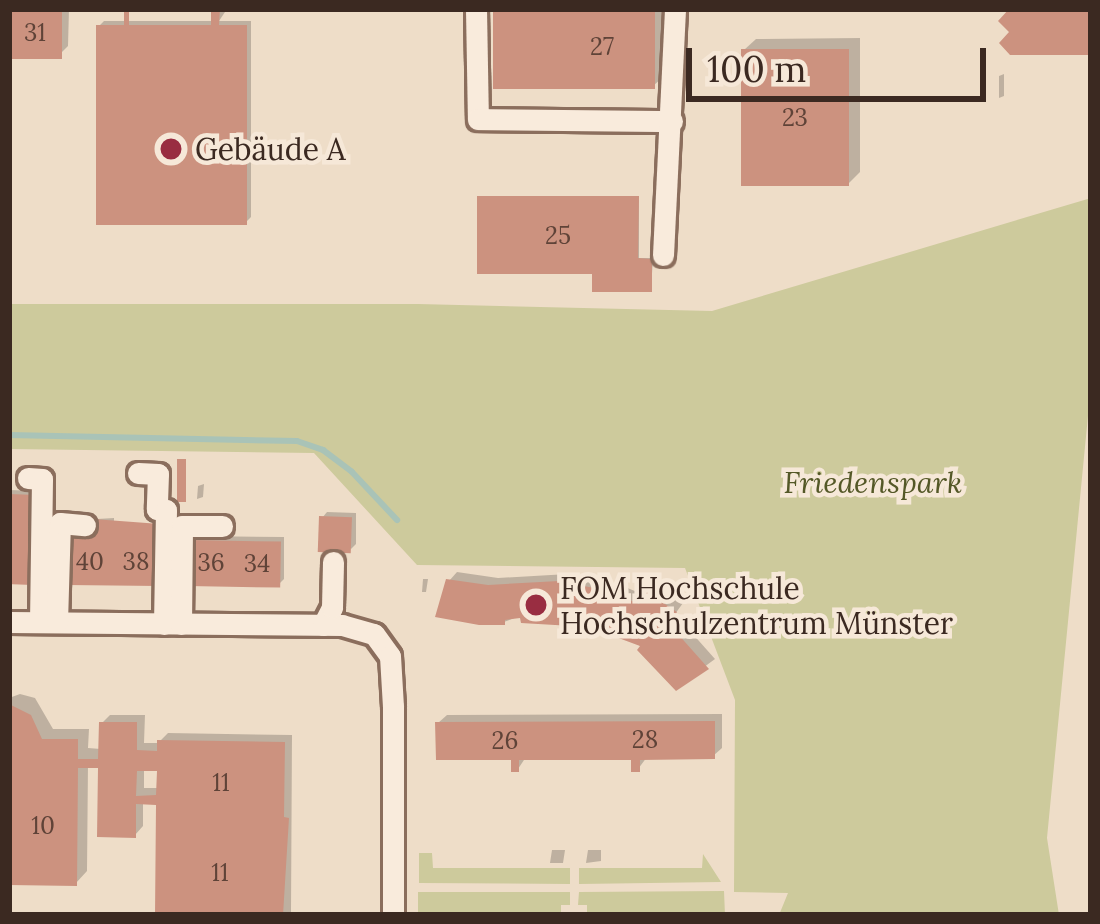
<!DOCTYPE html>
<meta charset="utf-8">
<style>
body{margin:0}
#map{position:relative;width:1100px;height:924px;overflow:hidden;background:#eeddc8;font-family:Lora,serif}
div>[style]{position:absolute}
.green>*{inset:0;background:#cdca9c}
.shadow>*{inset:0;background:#0003}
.stream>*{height:6px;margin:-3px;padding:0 3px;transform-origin:3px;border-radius:3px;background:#a9c3b7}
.building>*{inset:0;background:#cc927f;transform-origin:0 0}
.roads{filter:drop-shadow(3px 0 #8b6e5d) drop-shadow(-3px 0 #8b6e5d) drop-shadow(0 3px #8b6e5d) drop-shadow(0 -3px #8b6e5d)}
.minor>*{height:21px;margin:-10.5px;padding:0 10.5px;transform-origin:10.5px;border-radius:10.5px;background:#f9ebdc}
.dots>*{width:33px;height:33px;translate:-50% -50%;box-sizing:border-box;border:6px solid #f6e8d8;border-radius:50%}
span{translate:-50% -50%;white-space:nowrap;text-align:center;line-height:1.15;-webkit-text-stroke:9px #f6e8d8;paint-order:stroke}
.number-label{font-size:24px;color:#5f4338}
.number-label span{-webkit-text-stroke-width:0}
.poi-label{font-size:30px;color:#3b2921}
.left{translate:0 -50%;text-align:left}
.park-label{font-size:30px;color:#545827;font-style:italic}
.frame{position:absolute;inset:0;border:12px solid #3b2921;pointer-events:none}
.scale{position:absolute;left:686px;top:48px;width:300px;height:54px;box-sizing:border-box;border:6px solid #3b2921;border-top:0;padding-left:15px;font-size:36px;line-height:42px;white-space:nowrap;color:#3b2921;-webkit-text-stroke:9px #f6e8d8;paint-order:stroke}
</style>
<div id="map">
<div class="green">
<div style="clip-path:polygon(1091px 198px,1091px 385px,1047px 838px,1059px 915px,779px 915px,788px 893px,734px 892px,735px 700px,685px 568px,417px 565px,314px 453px,9px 449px,9px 304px,418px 304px,712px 311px)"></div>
<div style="clip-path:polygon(419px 853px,432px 853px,433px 868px,570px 868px,570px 884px,419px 883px)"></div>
<div style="clip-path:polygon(703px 854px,721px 882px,579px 884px,579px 868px,702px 868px)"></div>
<div style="clip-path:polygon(724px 891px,725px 915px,587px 915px,587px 905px,578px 905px,579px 892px)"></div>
<div style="clip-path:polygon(418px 892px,570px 892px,570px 905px,561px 905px,561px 915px,418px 915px)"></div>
</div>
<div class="shadow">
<div style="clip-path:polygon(9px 9px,69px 9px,68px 46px,60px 54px,9px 57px)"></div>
<div style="clip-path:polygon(214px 9px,227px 9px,219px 21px,251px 21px,251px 217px,246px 222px,99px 26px,104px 21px,214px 21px)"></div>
<div style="clip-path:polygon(496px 9px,662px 9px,662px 78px,653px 86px)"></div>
<div style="clip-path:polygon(860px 38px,860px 172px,849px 183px,744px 50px,756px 39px)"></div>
<div style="clip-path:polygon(1004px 74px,1004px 96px,999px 98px,999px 76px)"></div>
<div style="clip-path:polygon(639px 196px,639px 258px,653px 258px,651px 289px,595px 271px,480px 198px)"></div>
<div style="clip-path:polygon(204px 484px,203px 497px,197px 499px,198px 486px)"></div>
<div style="clip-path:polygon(9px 490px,40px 491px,9px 581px)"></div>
<div style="clip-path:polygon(327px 512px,356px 513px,356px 544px,351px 549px,322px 518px)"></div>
<div style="clip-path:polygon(114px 518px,114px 528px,163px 578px,71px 539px,95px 534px,97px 519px)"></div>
<div style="clip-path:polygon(197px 536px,284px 537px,284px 579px,279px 584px,192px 541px)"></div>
<div style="clip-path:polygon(457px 572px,498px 578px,568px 574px,618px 584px,649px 597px,659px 586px,683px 603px,675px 614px,715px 659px,677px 687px,631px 636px,570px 620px,522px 615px,504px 622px,449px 581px)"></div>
<div style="clip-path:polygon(423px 579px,428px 579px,426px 592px,422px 592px)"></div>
<div style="clip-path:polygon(evenodd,20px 694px,35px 698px,53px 729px,89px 729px,88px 748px,101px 749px,102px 723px,110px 715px,145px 715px,144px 743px,158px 743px,168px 733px,292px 735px,291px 915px,158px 915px,159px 802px,143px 802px,143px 826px,135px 835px,101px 760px,88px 765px,87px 871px,76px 883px,9px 882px,9px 698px,20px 694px,144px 768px,160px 768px,159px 788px,144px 788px,144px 768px)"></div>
<div style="clip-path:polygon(722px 714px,722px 748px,713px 756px,647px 757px,638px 769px,634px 757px,526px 757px,518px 769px,514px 757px,438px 723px,447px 715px)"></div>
<div style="clip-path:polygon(565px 850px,563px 863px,550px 863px,552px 850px)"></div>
<div style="clip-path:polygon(588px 850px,601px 850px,601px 861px,586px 863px)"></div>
</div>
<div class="stream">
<div style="left:9px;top:435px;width:288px;rotate:1.2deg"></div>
<div style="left:297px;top:441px;width:28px;rotate:19deg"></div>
<div style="left:323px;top:450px;width:36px;rotate:37deg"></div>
<div style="left:352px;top:472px;width:66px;rotate:46.8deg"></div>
</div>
<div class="building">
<div style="left:9px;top:9px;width:53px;height:50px"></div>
<div style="clip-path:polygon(124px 9px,129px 9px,129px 25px,211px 25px,211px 9px,220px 9px,219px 25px,247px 25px,247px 225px,96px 225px,96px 25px,124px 25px)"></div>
<div style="left:493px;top:9px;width:162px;height:80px"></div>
<div style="clip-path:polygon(1009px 9px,1091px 9px,1091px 55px,1010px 55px,999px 43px,1009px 32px,998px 21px)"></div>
<div style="left:741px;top:49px;width:108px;height:137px"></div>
<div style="clip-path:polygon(477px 196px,639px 196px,638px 258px,652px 259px,652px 292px,592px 292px,592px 274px,477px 274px)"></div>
<div style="left:177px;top:459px;width:9px;height:43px"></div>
<div style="left:9px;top:494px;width:27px;height:90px;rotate:2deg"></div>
<div style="left:319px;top:516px;width:33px;height:36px;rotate:2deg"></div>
<div style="clip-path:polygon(93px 519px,160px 524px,159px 586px,67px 585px,68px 538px,92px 538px)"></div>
<div style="left:189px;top:540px;width:92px;height:46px;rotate:1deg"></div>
<div style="clip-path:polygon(446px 579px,488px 585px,559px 581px,609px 591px,639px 604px,647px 592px,677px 612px,669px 624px,709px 669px,676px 691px,637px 650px,640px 646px,589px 627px,521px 623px,520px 618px,505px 620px,505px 625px,479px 625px,435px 617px)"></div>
<div style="clip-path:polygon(evenodd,9px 704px,31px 715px,42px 739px,78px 739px,78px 759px,98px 759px,99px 722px,137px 722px,137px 750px,157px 751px,157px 740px,285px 742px,284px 817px,289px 818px,283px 915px,155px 915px,156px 805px,136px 804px,136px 838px,97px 837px,98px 768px,78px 768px,77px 886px,9px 885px,9px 704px,137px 771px,157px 771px,156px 795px,136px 796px,137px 771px)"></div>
<div style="clip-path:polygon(715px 721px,715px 759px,640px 760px,640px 772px,631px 772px,631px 760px,519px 760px,519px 772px,511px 772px,511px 760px,436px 760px,435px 722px)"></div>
</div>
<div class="roads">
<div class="minor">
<div style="left:476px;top:9px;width:110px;rotate:89deg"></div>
<div style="left:478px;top:119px;width:194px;rotate:0.6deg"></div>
<div style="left:663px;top:255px;width:246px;rotate:-87.2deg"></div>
<div style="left:138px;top:473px;width:20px;rotate:3deg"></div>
<div style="left:158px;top:474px;width:35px;rotate:92deg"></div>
<div style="left:157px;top:509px;width:9px;rotate:6deg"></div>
<div style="left:166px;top:510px;width:114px;rotate:91deg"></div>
<div style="left:28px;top:478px;width:14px;rotate:4deg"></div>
<div style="left:42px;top:479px;width:143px;rotate:90.8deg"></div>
<div style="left:9px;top:622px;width:333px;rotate:0.5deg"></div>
<div style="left:342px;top:625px;width:33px;rotate:16deg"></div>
<div style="left:374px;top:634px;width:27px;rotate:54deg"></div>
<div style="left:390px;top:656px;width:50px;rotate:86.6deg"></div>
<div style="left:393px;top:706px;width:209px;rotate:90deg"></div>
<div style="left:57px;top:622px;width:99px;rotate:-88.3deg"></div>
<div style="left:60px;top:523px;width:25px;rotate:5deg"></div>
<div style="left:181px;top:624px;width:98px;rotate:-89.4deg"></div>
<div style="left:182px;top:526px;width:40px"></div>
<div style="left:323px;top:625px;width:20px;rotate:-63deg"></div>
<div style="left:332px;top:607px;width:45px;rotate:-88.7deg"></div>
</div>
</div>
<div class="dots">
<div style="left:171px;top:149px;background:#992d41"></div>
<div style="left:536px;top:605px;background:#992d41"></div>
</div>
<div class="number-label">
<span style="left:35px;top:33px">31</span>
<span style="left:602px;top:47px">27</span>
<span style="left:795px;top:118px">23</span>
<span style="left:558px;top:236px">25</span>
<span style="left:90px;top:562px">40</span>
<span style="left:136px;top:562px">38</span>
<span style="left:211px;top:563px">36</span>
<span style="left:257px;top:564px">34</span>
<span style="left:645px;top:740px">28</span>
<span style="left:505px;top:741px">26</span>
<span style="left:221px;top:783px">11</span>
<span style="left:43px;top:826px">10</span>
<span style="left:220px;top:873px">11</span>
</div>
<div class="poi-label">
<span class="left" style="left:195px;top:149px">Gebäude A</span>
<span class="left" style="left:560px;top:605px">FOM Hochschule<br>Hochschulzentrum Münster</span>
</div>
<div class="park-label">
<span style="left:873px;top:482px">Friedenspark</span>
</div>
<div class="frame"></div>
<div class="scale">100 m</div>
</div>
